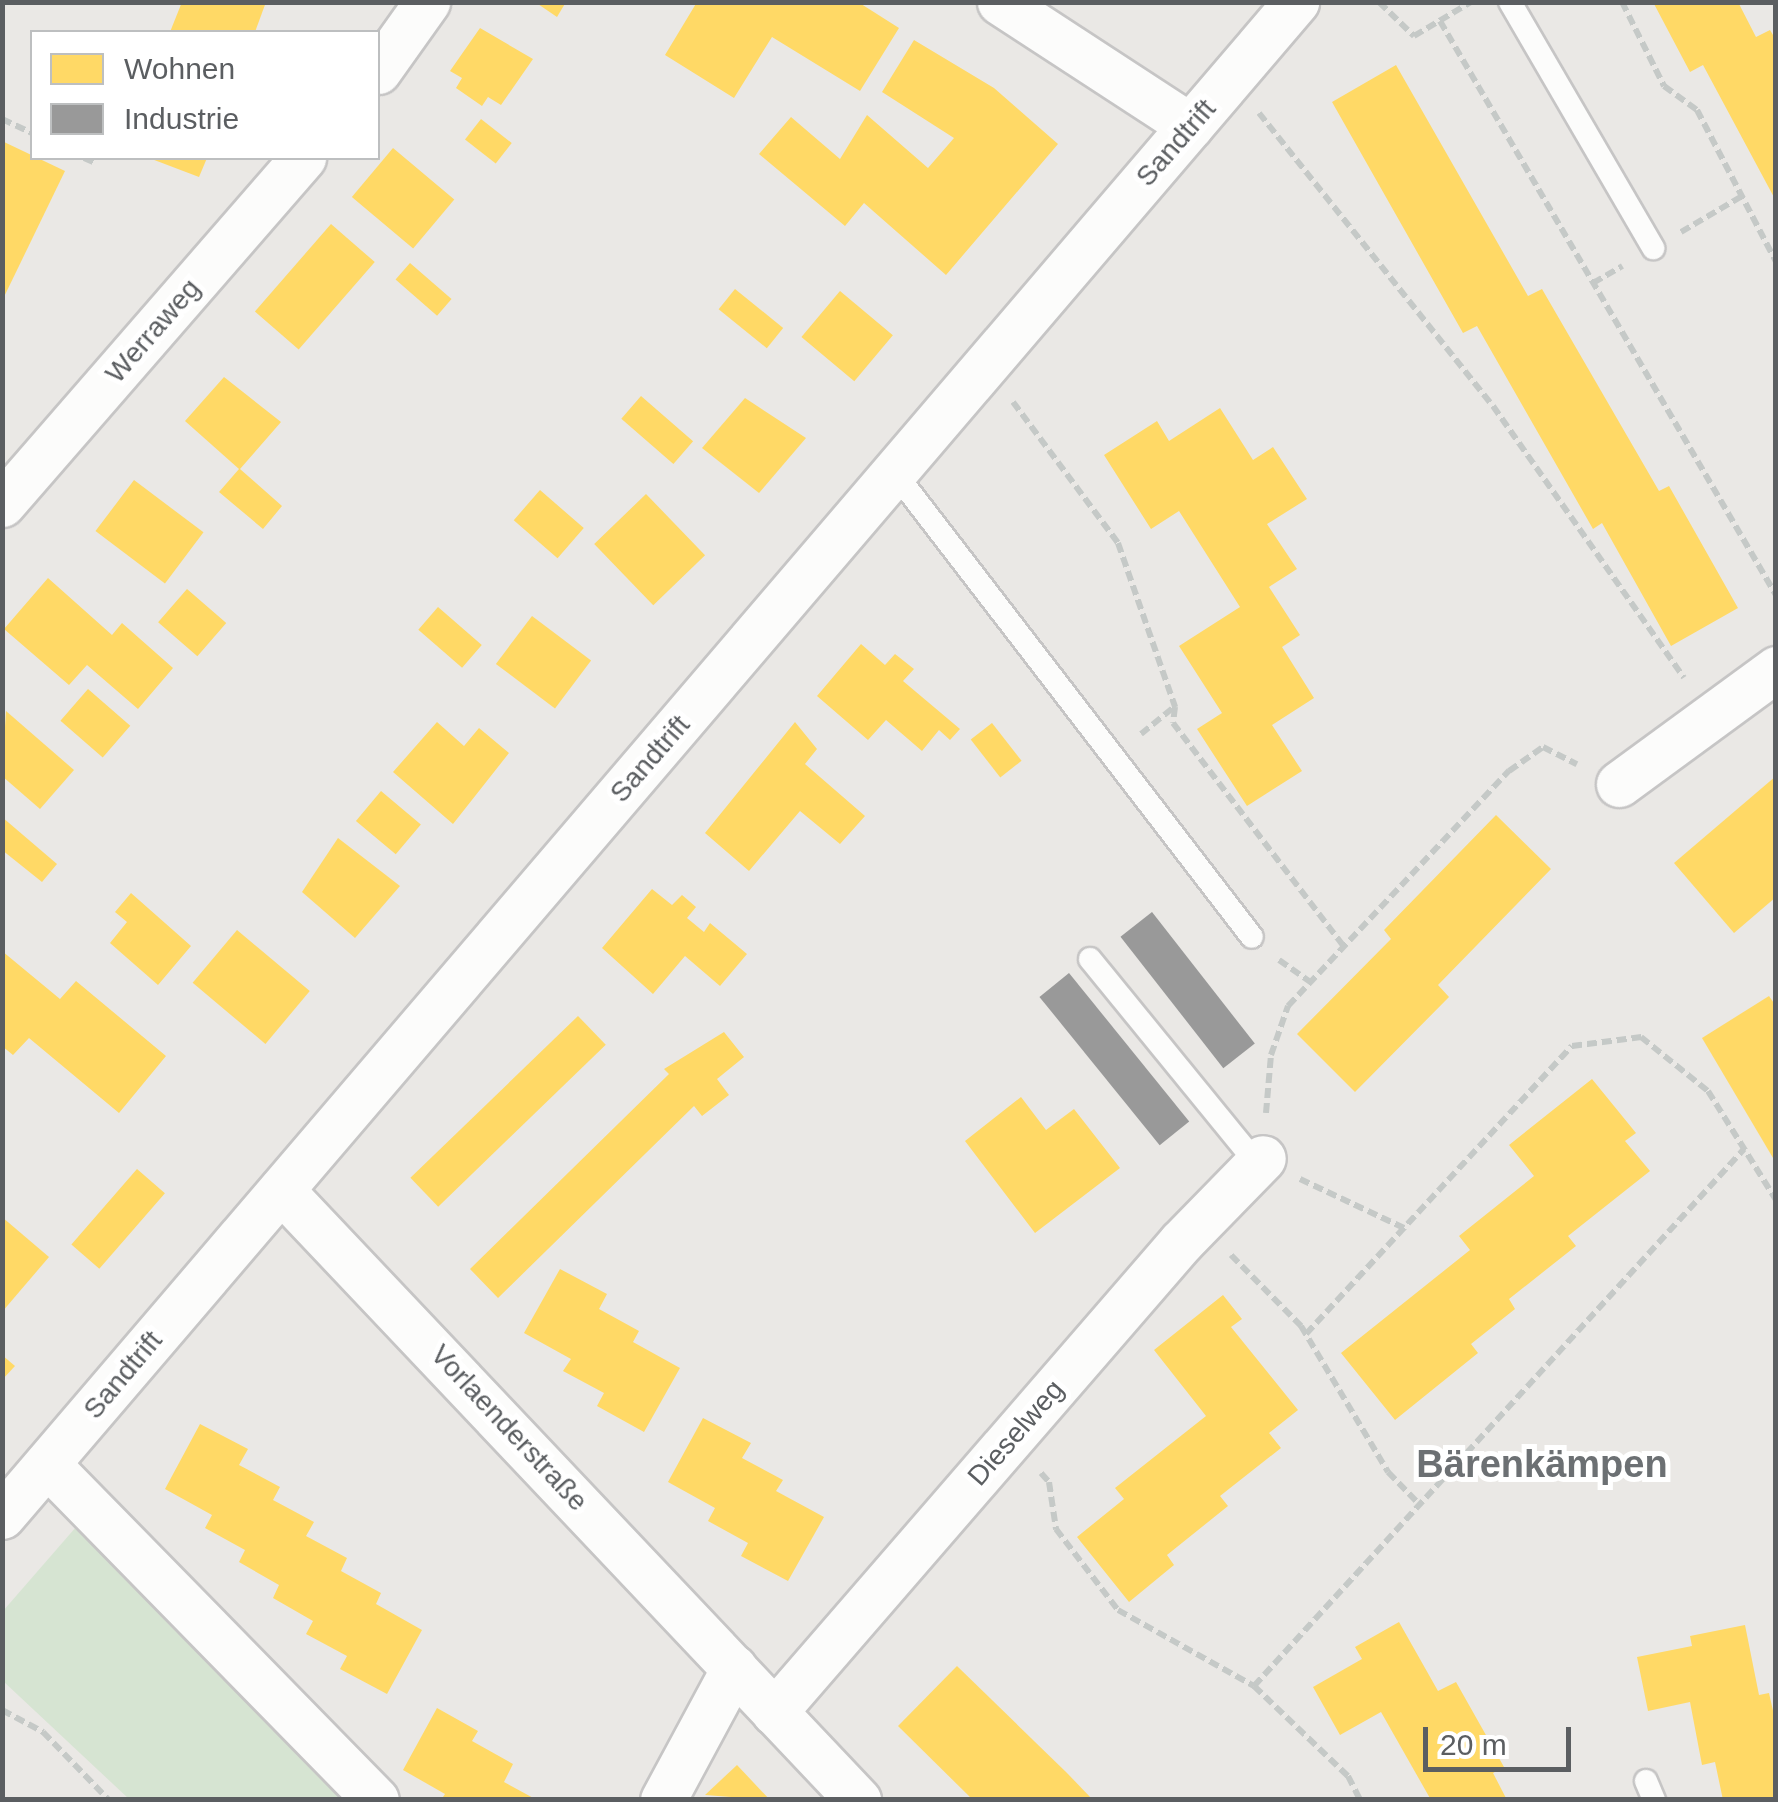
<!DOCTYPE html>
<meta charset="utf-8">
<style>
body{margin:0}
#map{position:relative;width:1778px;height:1802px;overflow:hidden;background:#eae8e5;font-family:Helvetica,sans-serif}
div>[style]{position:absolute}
.green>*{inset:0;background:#d6e4d2}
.homes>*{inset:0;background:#ffd966;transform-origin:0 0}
.industry>*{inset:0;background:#999;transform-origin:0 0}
.path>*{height:6px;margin-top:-3px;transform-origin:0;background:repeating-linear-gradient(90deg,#c5c9c7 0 10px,transparent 0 15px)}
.roads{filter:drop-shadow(2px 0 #c6c5c5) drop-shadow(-2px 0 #c6c5c5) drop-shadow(0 2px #c6c5c5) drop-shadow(0 -2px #c6c5c5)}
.lane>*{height:22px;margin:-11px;padding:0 11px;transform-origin:11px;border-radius:11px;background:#fcfcfb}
.street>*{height:45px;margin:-22.5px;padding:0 22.5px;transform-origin:22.5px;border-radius:22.5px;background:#fcfcfb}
span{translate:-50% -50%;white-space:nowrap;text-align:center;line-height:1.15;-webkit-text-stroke:10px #fff;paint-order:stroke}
.street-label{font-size:28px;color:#5b5e61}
.district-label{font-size:38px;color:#6c7073;font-weight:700}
.frame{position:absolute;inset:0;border:5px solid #5b5e61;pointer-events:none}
.legend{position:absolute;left:30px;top:30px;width:350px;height:130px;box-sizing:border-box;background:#fff;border:2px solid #bdbfc0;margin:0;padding:12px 18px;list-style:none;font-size:30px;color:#5b5e61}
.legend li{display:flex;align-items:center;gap:20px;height:50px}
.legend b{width:50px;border:2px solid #bdbfc0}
.scale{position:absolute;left:1423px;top:1727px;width:148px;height:45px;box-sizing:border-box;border:5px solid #5b5e61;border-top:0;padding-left:12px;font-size:30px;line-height:35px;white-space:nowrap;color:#5b5e61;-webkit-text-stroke:8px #fff;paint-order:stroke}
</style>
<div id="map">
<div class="green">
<div style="clip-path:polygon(83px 1519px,363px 1799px,129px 1799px,3px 1681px,3px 1611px)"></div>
</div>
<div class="homes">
<div style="clip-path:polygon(182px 2px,266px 2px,255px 32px,170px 32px)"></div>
<div style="clip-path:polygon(535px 2px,566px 2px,557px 17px)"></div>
<div style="clip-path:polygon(697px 2px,858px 2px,899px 28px,860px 91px,772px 37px,734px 98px,665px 55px)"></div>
<div style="clip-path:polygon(1653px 2px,1738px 2px,1756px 37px,1770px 30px,1776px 40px,1776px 201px,1703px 65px,1690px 72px)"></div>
<div style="clip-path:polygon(480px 28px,533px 59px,501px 105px,488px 97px,482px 106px,456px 88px,462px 78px,450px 71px)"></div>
<div style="clip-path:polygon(914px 40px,994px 88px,1058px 144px,946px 275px,864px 203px,845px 226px,759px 154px,791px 117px,840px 159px,867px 115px,928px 168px,954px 138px,882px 92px)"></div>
<div style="clip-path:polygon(1396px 65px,1528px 296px,1542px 289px,1659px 491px,1669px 486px,1738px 608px,1671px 646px,1602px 523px,1593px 529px,1477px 326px,1463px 333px,1332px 102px)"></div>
<div style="left:481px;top:119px;width:39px;height:26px;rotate:38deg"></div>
<div style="clip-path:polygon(2px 141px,65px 171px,2px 301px)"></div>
<div style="left:393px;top:148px;width:80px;height:64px;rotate:40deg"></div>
<div style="clip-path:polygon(149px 158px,207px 158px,199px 177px)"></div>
<div style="left:331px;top:224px;width:58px;height:116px;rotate:41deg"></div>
<div style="left:410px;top:263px;width:55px;height:22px;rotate:41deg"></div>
<div style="left:735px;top:289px;width:62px;height:26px;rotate:39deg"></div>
<div style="left:840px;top:291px;width:69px;height:60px;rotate:40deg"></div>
<div style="clip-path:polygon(224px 377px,281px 422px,240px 469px,282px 506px,263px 529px,219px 492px,239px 469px,185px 421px)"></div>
<div style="left:641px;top:396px;width:69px;height:30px;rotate:41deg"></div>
<div style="clip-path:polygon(745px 398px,806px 438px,759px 493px,702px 448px)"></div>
<div style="clip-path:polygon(1220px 408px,1253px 460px,1273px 447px,1307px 499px,1267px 524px,1297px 569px,1269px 587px,1300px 635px,1282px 647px,1314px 698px,1272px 725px,1302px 771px,1247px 806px,1197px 729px,1222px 713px,1179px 646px,1240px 607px,1179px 511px,1151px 529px,1104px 455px,1157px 421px,1169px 441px)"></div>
<div style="left:134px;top:480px;width:87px;height:64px;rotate:37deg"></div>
<div style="left:540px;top:490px;width:58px;height:40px;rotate:41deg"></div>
<div style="left:646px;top:494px;width:85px;height:72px;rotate:46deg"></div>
<div style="clip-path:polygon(48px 578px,112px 635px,122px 623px,173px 668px,138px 709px,87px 665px,69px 685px,4px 629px)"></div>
<div style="left:187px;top:589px;width:52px;height:44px;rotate:41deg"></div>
<div style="left:438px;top:607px;width:58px;height:30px;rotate:41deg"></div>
<div style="left:532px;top:616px;width:74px;height:60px;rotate:37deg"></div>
<div style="clip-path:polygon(861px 644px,885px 665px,895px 654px,914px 669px,903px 681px,960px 729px,950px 740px,939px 730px,922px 751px,886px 720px,868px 740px,817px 696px)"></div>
<div style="left:88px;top:689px;width:56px;height:42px;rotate:41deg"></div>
<div style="clip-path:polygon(6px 711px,74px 770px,40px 809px,2px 776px)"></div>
<div style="clip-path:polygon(437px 722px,464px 746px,479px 728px,509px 753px,453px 824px,393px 772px)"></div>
<div style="clip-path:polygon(795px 722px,817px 749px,805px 764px,865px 816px,840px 844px,800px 811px,749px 871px,705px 833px)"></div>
<div style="left:992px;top:723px;width:48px;height:27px;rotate:52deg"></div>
<div style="clip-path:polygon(1776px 776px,1776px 897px,1734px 933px,1674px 863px)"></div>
<div style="left:381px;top:791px;width:52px;height:39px;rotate:40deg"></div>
<div style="clip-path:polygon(1496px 815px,1551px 869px,1438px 985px,1449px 997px,1355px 1092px,1297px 1034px,1391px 939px,1384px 930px)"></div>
<div style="clip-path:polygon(2px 817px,57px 864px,42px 882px,2px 850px)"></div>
<div style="clip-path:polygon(338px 838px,400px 886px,355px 938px,302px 892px)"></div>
<div style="clip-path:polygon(652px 889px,672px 905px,682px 895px,696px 907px,687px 918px,704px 932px,710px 923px,747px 954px,720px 986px,685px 956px,653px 994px,602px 948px)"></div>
<div style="clip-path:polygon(131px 893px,191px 946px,158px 985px,110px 943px,127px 922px,115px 912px)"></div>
<div style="left:237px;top:930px;width:95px;height:69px;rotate:40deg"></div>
<div style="clip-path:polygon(2px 951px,60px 999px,76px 981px,166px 1056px,119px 1113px,29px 1038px,13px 1055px,2px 1046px)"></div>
<div style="clip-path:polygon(1769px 996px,1776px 1006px,1776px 1163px,1702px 1038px)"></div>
<div style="left:578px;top:1016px;width:40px;height:233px;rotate:46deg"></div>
<div style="clip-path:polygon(724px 1032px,744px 1057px,717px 1079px,729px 1095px,702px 1116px,694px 1106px,498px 1298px,470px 1269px,669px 1074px,664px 1069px)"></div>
<div style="clip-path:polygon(1592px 1079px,1636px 1133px,1625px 1141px,1650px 1171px,1568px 1236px,1576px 1246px,1509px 1299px,1515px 1309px,1471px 1344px,1478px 1353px,1395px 1420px,1341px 1353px,1470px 1250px,1459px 1236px,1534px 1176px,1509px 1145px)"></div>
<div style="clip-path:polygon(1021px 1097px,1046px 1130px,1074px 1109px,1120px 1168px,1035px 1233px,965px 1141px)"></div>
<div style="left:137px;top:1169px;width:37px;height:100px;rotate:41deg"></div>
<div style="clip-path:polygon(2px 1217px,49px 1257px,2px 1312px)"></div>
<div style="clip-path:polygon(560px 1269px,607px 1294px,599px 1309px,639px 1331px,633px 1342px,680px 1368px,644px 1432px,597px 1406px,604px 1393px,563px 1371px,571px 1359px,524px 1333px)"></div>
<div style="clip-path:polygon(1223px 1295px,1242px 1319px,1231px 1327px,1298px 1410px,1269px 1433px,1281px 1448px,1220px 1496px,1228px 1506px,1167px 1555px,1174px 1565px,1129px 1602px,1077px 1537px,1124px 1499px,1115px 1488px,1206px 1416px,1154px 1350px)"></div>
<div style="clip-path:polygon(2px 1355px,15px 1366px,2px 1380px)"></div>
<div style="clip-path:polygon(703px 1418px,751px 1443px,742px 1458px,783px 1480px,776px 1491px,824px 1517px,788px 1581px,741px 1556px,748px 1543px,708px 1521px,715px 1508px,668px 1482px)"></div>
<div style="clip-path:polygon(200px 1424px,248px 1449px,239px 1465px,280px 1487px,273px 1500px,314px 1522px,306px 1536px,347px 1558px,341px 1571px,381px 1593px,376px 1604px,422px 1630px,387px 1694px,340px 1669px,347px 1656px,306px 1634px,313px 1621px,273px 1598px,279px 1585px,239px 1562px,245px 1550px,205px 1528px,212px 1515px,165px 1489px)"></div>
<div style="clip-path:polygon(1399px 1622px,1438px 1691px,1456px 1682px,1504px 1767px,1493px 1773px,1507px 1800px,1431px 1800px,1381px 1712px,1340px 1735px,1313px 1687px,1362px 1659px,1355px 1647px)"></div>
<div style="clip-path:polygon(1745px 1625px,1759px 1695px,1769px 1693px,1776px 1724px,1776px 1800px,1723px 1800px,1715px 1762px,1702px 1765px,1690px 1702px,1648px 1711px,1637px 1657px,1692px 1646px,1690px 1636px)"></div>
<div style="clip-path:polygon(957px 1666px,1067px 1773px,1093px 1800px,973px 1800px,898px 1726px)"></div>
<div style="clip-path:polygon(437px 1708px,478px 1731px,472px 1741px,513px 1764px,504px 1782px,537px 1800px,441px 1800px,445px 1794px,403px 1770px)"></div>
<div style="clip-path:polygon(737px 1765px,770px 1800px,705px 1795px)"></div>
</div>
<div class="industry">
<div style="left:1152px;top:912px;width:167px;height:40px;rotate:52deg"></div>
<div style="left:1069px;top:973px;width:191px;height:38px;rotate:51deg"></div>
</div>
<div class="path">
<div style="left:1379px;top:2px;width:49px;rotate:44.2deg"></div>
<div style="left:1414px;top:36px;width:66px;rotate:-30.8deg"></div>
<div style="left:1622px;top:2px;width:94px;rotate:63.4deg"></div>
<div style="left:1664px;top:86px;width:41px;rotate:36deg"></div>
<div style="left:1697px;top:110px;width:171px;rotate:62.5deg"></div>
<div style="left:1440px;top:21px;width:665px;rotate:59.66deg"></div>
<div style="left:1259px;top:113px;width:375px;rotate:51.4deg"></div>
<div style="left:1493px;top:406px;width:332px;rotate:54.9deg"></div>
<div style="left:2px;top:119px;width:33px;rotate:25deg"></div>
<div style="left:84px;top:158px;width:12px;rotate:24deg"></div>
<div style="left:1681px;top:232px;width:71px;rotate:-30.5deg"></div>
<div style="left:1593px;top:283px;width:34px;rotate:-30deg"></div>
<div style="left:1013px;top:402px;width:176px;rotate:53.3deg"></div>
<div style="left:1118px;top:543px;width:174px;rotate:70.8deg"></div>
<div style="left:1175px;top:707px;width:16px;rotate:97deg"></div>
<div style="left:1173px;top:723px;width:282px;rotate:52.6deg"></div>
<div style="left:1141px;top:734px;width:43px;rotate:-39.3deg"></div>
<div style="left:1279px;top:960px;width:39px;rotate:35deg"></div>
<div style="left:1266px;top:1113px;width:58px;rotate:-85.1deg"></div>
<div style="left:1271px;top:1055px;width:52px;rotate:-70.9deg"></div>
<div style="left:1288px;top:1006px;width:323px;rotate:-46.8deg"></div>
<div style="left:1509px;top:771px;width:42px;rotate:-35.2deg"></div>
<div style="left:1543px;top:747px;width:38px;rotate:27deg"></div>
<div style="left:1300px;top:1179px;width:115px;rotate:25.2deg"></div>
<div style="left:1231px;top:1255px;width:100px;rotate:45.4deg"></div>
<div style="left:1301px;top:1326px;width:170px;rotate:59.2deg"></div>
<div style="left:1388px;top:1472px;width:43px;rotate:45.9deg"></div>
<div style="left:1306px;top:1334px;width:392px;rotate:-47.3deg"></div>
<div style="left:1572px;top:1046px;width:70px;rotate:-7.4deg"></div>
<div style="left:1641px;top:1037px;width:86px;rotate:38.9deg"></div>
<div style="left:1708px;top:1091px;width:128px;rotate:58deg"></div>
<div style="left:1041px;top:1473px;width:12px;rotate:48deg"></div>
<div style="left:1049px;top:1482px;width:48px;rotate:81.5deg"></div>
<div style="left:1056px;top:1529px;width:102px;rotate:52.6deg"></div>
<div style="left:1118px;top:1610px;width:156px;rotate:29.2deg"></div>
<div style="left:1254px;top:1686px;width:130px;rotate:43.8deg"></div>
<div style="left:1348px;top:1776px;width:27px;rotate:63deg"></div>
<div style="left:1254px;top:1686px;width:727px;rotate:-47.62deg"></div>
<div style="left:2px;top:1710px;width:47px;rotate:28.2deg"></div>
<div style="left:43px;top:1732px;width:95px;rotate:45.9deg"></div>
</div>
<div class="roads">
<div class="lane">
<div style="left:1510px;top:2px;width:285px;rotate:59.8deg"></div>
<div style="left:895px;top:473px;width:585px;rotate:52.43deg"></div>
<div style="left:1090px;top:959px;width:264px;rotate:50.8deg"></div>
<div style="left:1646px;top:1781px;width:21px;rotate:67deg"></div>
</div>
<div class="street">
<div style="left:1000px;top:2px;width:227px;rotate:33.1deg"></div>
<div style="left:378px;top:71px;width:85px;rotate:-54.6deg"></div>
<div style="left:2px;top:504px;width:459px;rotate:-49deg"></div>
<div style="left:1619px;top:784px;width:195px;rotate:-36.2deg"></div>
<div style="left:281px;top:1190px;width:840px;rotate:46.59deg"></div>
<div style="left:47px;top:1464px;width:470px;rotate:45.6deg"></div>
<div style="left:2px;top:1516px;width:1992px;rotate:-49.48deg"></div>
<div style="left:774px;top:1712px;width:622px;rotate:-49.11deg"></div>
<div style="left:1181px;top:1242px;width:117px;rotate:-45.7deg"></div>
<div style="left:663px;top:1800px;width:150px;rotate:-61.7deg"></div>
</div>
</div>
<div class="street-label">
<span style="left:1176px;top:143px;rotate:-49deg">Sandtrift</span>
<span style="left:153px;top:331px;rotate:-49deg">Werraweg</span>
<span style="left:650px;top:759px;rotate:-49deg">Sandtrift</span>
<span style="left:123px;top:1375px;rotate:-50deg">Sandtrift</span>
<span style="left:509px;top:1428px;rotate:47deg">Vorlaenderstraße</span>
<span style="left:1016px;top:1433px;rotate:-49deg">Dieselweg</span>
</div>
<div class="district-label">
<span style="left:1542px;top:1465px">Bärenkämpen</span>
</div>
<div class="frame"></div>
<ul class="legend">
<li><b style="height:28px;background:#ffd966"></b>Wohnen</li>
<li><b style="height:28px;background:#999"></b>Industrie</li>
</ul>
<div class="scale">20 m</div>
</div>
